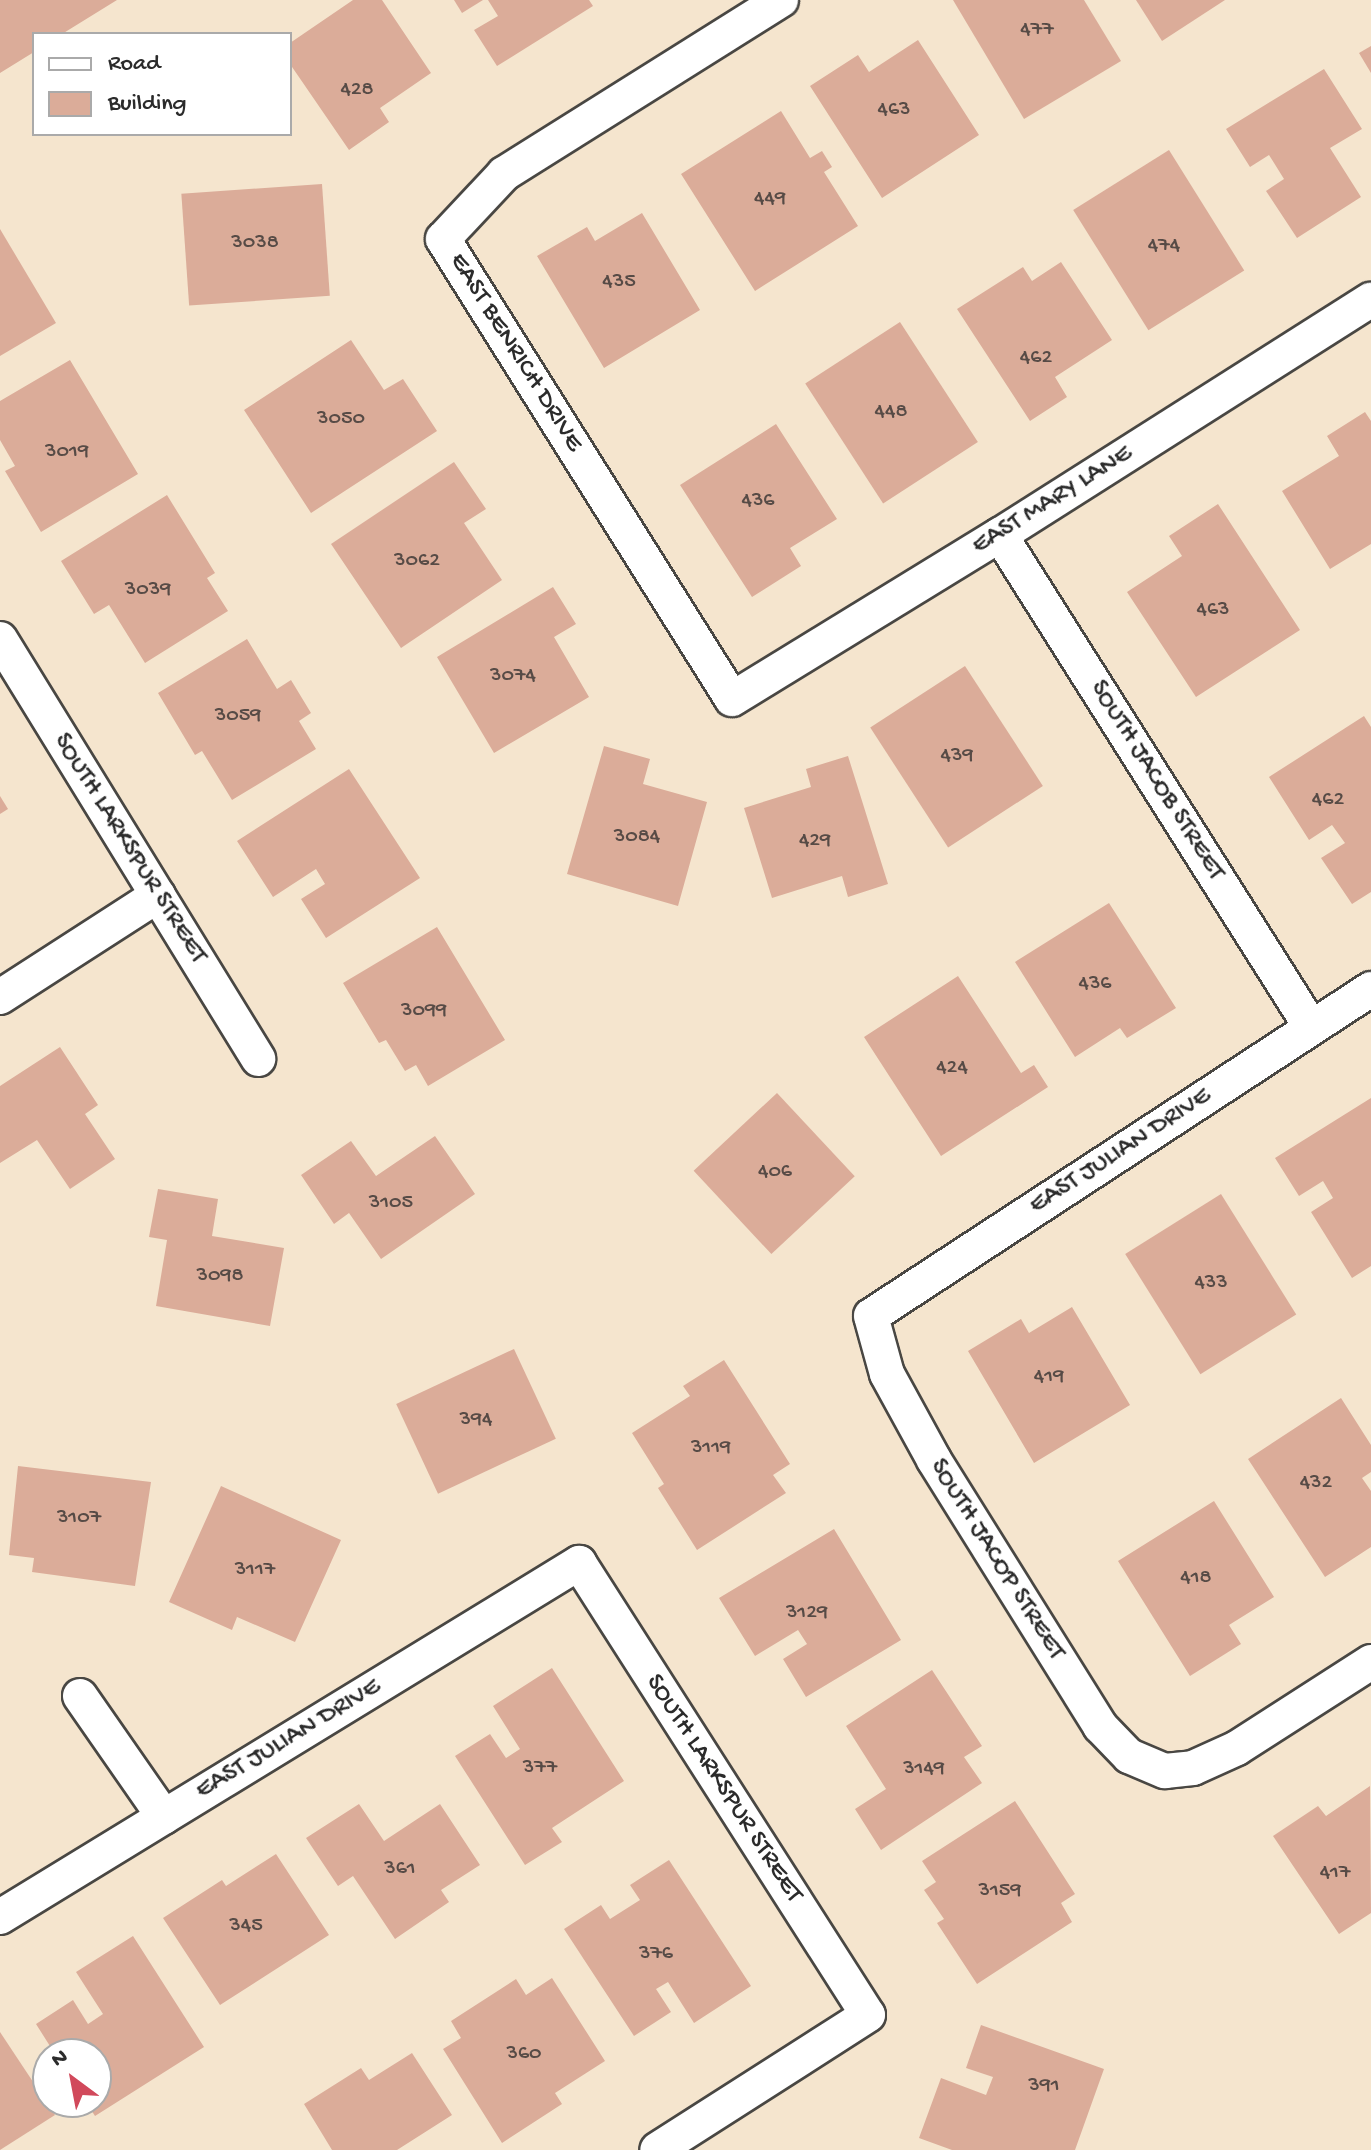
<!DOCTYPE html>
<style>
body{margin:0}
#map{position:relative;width:1371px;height:2150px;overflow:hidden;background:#f5e5ce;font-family:"Gochi Hand",sans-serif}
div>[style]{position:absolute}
.building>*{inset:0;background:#dbac99;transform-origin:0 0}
.roads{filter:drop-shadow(2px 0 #494743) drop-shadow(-2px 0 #494743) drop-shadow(0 2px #494743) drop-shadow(0 -2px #494743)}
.minor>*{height:34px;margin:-17px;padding:0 17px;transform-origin:17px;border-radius:17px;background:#fff}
span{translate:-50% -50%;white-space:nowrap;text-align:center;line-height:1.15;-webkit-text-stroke:7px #fff;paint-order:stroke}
.number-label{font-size:22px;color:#574b46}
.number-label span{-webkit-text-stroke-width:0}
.street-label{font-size:26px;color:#2b2b2b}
.legend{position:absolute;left:32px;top:32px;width:260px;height:104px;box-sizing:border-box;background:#fff;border:2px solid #aaa;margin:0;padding:10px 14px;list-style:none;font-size:24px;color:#2b2b2b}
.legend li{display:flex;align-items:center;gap:16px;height:40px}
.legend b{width:40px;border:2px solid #aaa}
.north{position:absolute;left:32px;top:2038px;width:80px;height:80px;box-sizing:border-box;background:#fff;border:2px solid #aaa;border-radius:50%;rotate:328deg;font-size:22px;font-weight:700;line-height:32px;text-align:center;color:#2b2b2b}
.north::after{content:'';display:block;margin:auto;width:28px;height:36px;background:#d1495b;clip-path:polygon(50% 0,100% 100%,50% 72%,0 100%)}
</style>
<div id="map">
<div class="building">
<div style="clip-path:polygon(0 0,117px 0,62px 34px,34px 34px,34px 52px,0 73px)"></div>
<div style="clip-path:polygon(353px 0,382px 0,431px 73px,380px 108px,389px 122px,349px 150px,290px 64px,290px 43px)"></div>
<div style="clip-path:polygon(454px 0,483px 0,462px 13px)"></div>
<div style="clip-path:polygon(488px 0,589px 0,593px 6px,497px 66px,474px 30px,498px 16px)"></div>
<div style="clip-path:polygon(953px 0,1084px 0,1121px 61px,1024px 119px)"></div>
<div style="clip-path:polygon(1136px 0,1225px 0,1162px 41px)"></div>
<div style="clip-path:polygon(918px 40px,979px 135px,882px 198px,810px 86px,858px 55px,869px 72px)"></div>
<div style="clip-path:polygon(1371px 46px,1371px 73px,1359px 53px)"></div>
<div style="clip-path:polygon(1324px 69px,1362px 129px,1330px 148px,1361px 197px,1297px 238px,1266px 191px,1284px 179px,1269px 155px,1250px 167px,1226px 129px)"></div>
<div style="clip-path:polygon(781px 111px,810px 158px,822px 151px,832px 167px,824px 172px,858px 226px,755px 291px,681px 174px)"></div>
<div style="left:1169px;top:150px;width:142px;height:113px;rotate:58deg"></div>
<div style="left:322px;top:184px;width:112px;height:141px;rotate:86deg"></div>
<div style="clip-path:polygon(642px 213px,700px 310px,604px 368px,537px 256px,587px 227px,595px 241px)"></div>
<div style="clip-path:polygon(0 229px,56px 323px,0 356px)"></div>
<div style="clip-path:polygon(1061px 262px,1112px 340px,1055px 377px,1067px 397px,1030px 421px,957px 309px,1023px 267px,1032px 281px)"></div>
<div style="left:900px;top:322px;width:143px;height:113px;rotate:57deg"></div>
<div style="clip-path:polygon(351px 340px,384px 390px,403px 379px,437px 431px,311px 513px,244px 410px)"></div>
<div style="clip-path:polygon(70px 360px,138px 474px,41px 532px,5px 471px,15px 466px,0 440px,0 401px)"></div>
<div style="clip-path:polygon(1365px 412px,1371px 421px,1371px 544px,1330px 569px,1282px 491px,1339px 456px,1327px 436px)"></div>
<div style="clip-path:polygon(776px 424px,837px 519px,790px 548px,801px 566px,752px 597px,680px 485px)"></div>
<div style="clip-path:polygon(454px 462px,486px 509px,464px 523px,502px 580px,401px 648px,331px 544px)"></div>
<div style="clip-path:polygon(167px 495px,215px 573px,207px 578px,228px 611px,145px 663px,109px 605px,94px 614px,61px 561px)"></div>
<div style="clip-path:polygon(1218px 504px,1300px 630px,1196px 697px,1127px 592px,1182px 556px,1169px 536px)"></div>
<div style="clip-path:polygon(553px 587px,576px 624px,554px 637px,589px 697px,494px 753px,437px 657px)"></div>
<div style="clip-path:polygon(247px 639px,277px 689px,291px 680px,311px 713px,299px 721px,316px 749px,232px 800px,202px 751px,195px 755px,158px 693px)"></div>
<div style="left:965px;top:666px;width:143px;height:113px;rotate:57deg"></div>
<div style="clip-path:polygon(1364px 716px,1371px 727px,1371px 892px,1352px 904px,1321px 858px,1345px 843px,1332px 825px,1309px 840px,1269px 777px)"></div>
<div style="clip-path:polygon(604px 746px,650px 759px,643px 784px,707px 802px,678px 906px,567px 874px)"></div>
<div style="clip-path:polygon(848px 756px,888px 884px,848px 897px,842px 876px,772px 898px,744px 808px,811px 787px,806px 769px)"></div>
<div style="clip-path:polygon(349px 769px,420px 878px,326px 938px,301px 899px,325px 884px,316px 869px,273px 897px,237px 841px)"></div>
<div style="clip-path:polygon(0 796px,8px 809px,0 814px)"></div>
<div style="clip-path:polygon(1109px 903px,1176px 1008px,1127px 1038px,1120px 1028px,1075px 1057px,1015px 962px)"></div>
<div style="clip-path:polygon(437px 927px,505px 1040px,428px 1086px,416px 1065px,405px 1071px,386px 1040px,379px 1043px,343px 983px)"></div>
<div style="clip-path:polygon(958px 976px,1021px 1073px,1034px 1065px,1048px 1087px,941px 1156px,864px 1037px)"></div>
<div style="clip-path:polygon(60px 1047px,98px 1105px,85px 1114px,115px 1159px,70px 1189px,37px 1140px,0 1163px,0 1086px)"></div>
<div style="left:777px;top:1093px;width:114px;height:114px;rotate:47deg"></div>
<div style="clip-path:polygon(1371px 1098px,1371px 1266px,1352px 1278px,1311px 1212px,1333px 1198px,1323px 1181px,1299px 1196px,1275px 1158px)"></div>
<div style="clip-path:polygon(435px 1136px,475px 1194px,381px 1259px,349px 1213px,334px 1224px,301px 1175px,351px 1141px,376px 1176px)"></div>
<div style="clip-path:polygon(158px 1189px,218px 1199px,212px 1236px,284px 1248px,270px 1326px,156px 1306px,167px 1240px,149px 1237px)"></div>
<div style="left:1221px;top:1194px;width:142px;height:113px;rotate:58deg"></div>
<div style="clip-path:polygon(1072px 1307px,1130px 1405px,1034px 1463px,968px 1351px,1021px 1319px,1029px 1333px)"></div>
<div style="left:514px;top:1349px;width:99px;height:130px;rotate:65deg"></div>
<div style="clip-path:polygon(724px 1360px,790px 1464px,773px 1475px,786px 1493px,697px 1550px,658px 1488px,664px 1484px,632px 1433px,690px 1396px,683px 1386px)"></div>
<div style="clip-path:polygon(1341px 1398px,1371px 1445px,1371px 1472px,1362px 1478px,1371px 1491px,1371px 1547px,1325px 1577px,1248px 1459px)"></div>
<div style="clip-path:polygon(18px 1466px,151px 1482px,135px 1586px,32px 1572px,34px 1558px,9px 1555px)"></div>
<div style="clip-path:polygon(221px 1486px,341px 1540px,295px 1642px,237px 1617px,232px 1630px,169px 1602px)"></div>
<div style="clip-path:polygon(1214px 1501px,1274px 1597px,1229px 1625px,1241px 1644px,1190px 1676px,1118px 1561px)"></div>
<div style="clip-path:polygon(834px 1529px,901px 1640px,806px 1697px,783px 1659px,807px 1644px,798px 1630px,755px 1656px,719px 1598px)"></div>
<div style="clip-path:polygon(552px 1668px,624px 1781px,552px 1828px,562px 1842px,525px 1865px,455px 1756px,490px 1734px,506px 1758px,520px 1749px,493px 1706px)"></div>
<div style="clip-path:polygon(932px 1670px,982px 1746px,964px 1757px,982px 1783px,881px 1850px,855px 1809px,886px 1789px,846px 1726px)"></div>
<div style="clip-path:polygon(1370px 1786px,1371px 1913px,1339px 1934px,1273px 1836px,1318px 1806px,1326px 1816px)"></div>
<div style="clip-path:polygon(1015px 1801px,1075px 1894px,1061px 1903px,1072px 1922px,977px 1984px,937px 1923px,944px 1919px,924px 1890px,936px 1882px,922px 1861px)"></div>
<div style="clip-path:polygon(359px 1804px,384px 1841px,440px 1804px,480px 1865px,441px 1890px,449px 1902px,395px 1939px,353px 1876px,338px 1886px,306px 1838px)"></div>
<div style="clip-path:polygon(276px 1854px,329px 1935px,220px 2005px,163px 1918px,222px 1880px,226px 1886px)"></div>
<div style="clip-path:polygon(669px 1860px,751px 1986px,694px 2023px,668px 1982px,656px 1989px,671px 2012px,634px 2036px,564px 1929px,601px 1905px,610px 1919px,640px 1900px,630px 1885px)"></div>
<div style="clip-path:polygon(133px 1936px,204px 2047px,95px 2116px,86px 2102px,96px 2102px,96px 2054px,55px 2054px,36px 2024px,73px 2000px,88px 2024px,103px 2014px,76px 1972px)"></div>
<div style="clip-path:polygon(552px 1978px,605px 2061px,555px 2093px,562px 2104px,502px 2143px,443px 2049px,461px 2038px,451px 2021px,516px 1979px,526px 1995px)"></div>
<div style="clip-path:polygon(981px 2025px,1104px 2069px,1075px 2150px,952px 2150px,919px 2138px,941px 2078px,986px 2095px,993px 2077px,966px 2068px)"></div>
<div style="clip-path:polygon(0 2032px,55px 2115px,0 2150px)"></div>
<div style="clip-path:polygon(412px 2053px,452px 2115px,397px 2150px,332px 2150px,304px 2104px,361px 2068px,369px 2080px)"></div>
</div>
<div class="roads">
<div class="minor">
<div style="left:781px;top:0;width:327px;rotate:147.9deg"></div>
<div style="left:504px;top:174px;width:89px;rotate:133.2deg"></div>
<div style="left:443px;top:239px;width:543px;rotate:57.86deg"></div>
<div style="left:732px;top:699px;width:314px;rotate:-31.5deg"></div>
<div style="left:1000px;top:535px;width:439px;rotate:-32.4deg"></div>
<div style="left:1000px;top:535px;width:582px;rotate:57.7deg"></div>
<div style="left:0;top:639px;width:493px;rotate:58.4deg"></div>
<div style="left:1371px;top:989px;width:597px;rotate:146.82deg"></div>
<div style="left:871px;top:1316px;width:60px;rotate:74.6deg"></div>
<div style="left:887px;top:1374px;width:98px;rotate:61.3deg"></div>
<div style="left:934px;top:1460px;width:314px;rotate:58deg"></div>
<div style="left:1100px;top:1726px;width:42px;rotate:46deg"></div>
<div style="left:1129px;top:1756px;width:39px;rotate:23deg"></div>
<div style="left:1165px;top:1771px;width:28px;rotate:-6deg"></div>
<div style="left:1193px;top:1768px;width:48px;rotate:-24.4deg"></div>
<div style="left:1237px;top:1748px;width:159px;rotate:-32.7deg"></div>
<div style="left:0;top:997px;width:188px;rotate:-32.8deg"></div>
<div style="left:80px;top:1696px;width:147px;rotate:55.2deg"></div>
<div style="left:0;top:1917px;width:679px;rotate:-31.44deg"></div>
<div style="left:579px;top:1563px;width:536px;rotate:57.41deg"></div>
<div style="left:868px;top:2015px;width:250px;rotate:147.4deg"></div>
</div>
</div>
<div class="number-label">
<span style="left:1037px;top:31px">477</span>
<span style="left:357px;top:91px">428</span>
<span style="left:894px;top:111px">463</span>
<span style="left:770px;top:200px">449</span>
<span style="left:255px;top:244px">3038</span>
<span style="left:1164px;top:247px">474</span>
<span style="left:619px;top:283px">435</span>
<span style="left:1036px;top:359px">462</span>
<span style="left:891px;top:413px">448</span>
<span style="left:341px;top:420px">3050</span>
<span style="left:67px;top:453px">3019</span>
<span style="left:758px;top:502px">436</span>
<span style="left:417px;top:562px">3062</span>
<span style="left:148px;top:591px">3039</span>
<span style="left:1213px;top:611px">463</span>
<span style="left:513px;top:677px">3074</span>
<span style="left:238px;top:717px">3059</span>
<span style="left:957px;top:757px">439</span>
<span style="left:1328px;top:801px">462</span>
<span style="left:637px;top:838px">3084</span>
<span style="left:815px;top:842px">429</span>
<span style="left:1095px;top:985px">436</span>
<span style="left:424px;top:1012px">3099</span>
<span style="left:952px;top:1069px">424</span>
<span style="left:775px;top:1173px">406</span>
<span style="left:391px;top:1204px">3105</span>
<span style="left:220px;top:1277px">3098</span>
<span style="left:1211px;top:1284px">433</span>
<span style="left:1049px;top:1378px">419</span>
<span style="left:476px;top:1421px">394</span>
<span style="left:711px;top:1449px">3119</span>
<span style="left:1316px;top:1484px">432</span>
<span style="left:79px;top:1519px">3107</span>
<span style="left:255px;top:1571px">3117</span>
<span style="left:1196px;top:1579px">418</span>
<span style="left:807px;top:1614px">3129</span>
<span style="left:540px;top:1769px">377</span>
<span style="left:924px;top:1770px">3149</span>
<span style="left:400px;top:1870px">361</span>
<span style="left:1335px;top:1874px">417</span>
<span style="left:1000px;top:1892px">3159</span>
<span style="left:246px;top:1927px">345</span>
<span style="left:656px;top:1955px">376</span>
<span style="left:524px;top:2055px">360</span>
<span style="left:1044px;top:2087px">391</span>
</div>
<div class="street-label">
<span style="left:515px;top:353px;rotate:58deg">EAST BENRICH DRIVE</span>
<span style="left:1053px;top:501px;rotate:-32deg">EAST MARY LANE</span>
<span style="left:1156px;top:781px;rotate:58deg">SOUTH JACOB STREET</span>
<span style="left:129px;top:849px;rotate:58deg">SOUTH LARKSPUR STREET</span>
<span style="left:1121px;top:1152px;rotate:-33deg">EAST JULIAN DRIVE</span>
<span style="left:996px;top:1560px;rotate:58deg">SOUTH JACOP STREET</span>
<span style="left:289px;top:1740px;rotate:-31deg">EAST JULIAN DRIVE</span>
<span style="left:723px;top:1789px;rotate:57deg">SOUTH LARKSPUR STREET</span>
</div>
<ul class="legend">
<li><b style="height:10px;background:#fff"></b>Road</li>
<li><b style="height:22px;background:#dbac99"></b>Building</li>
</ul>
<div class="north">N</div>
</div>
